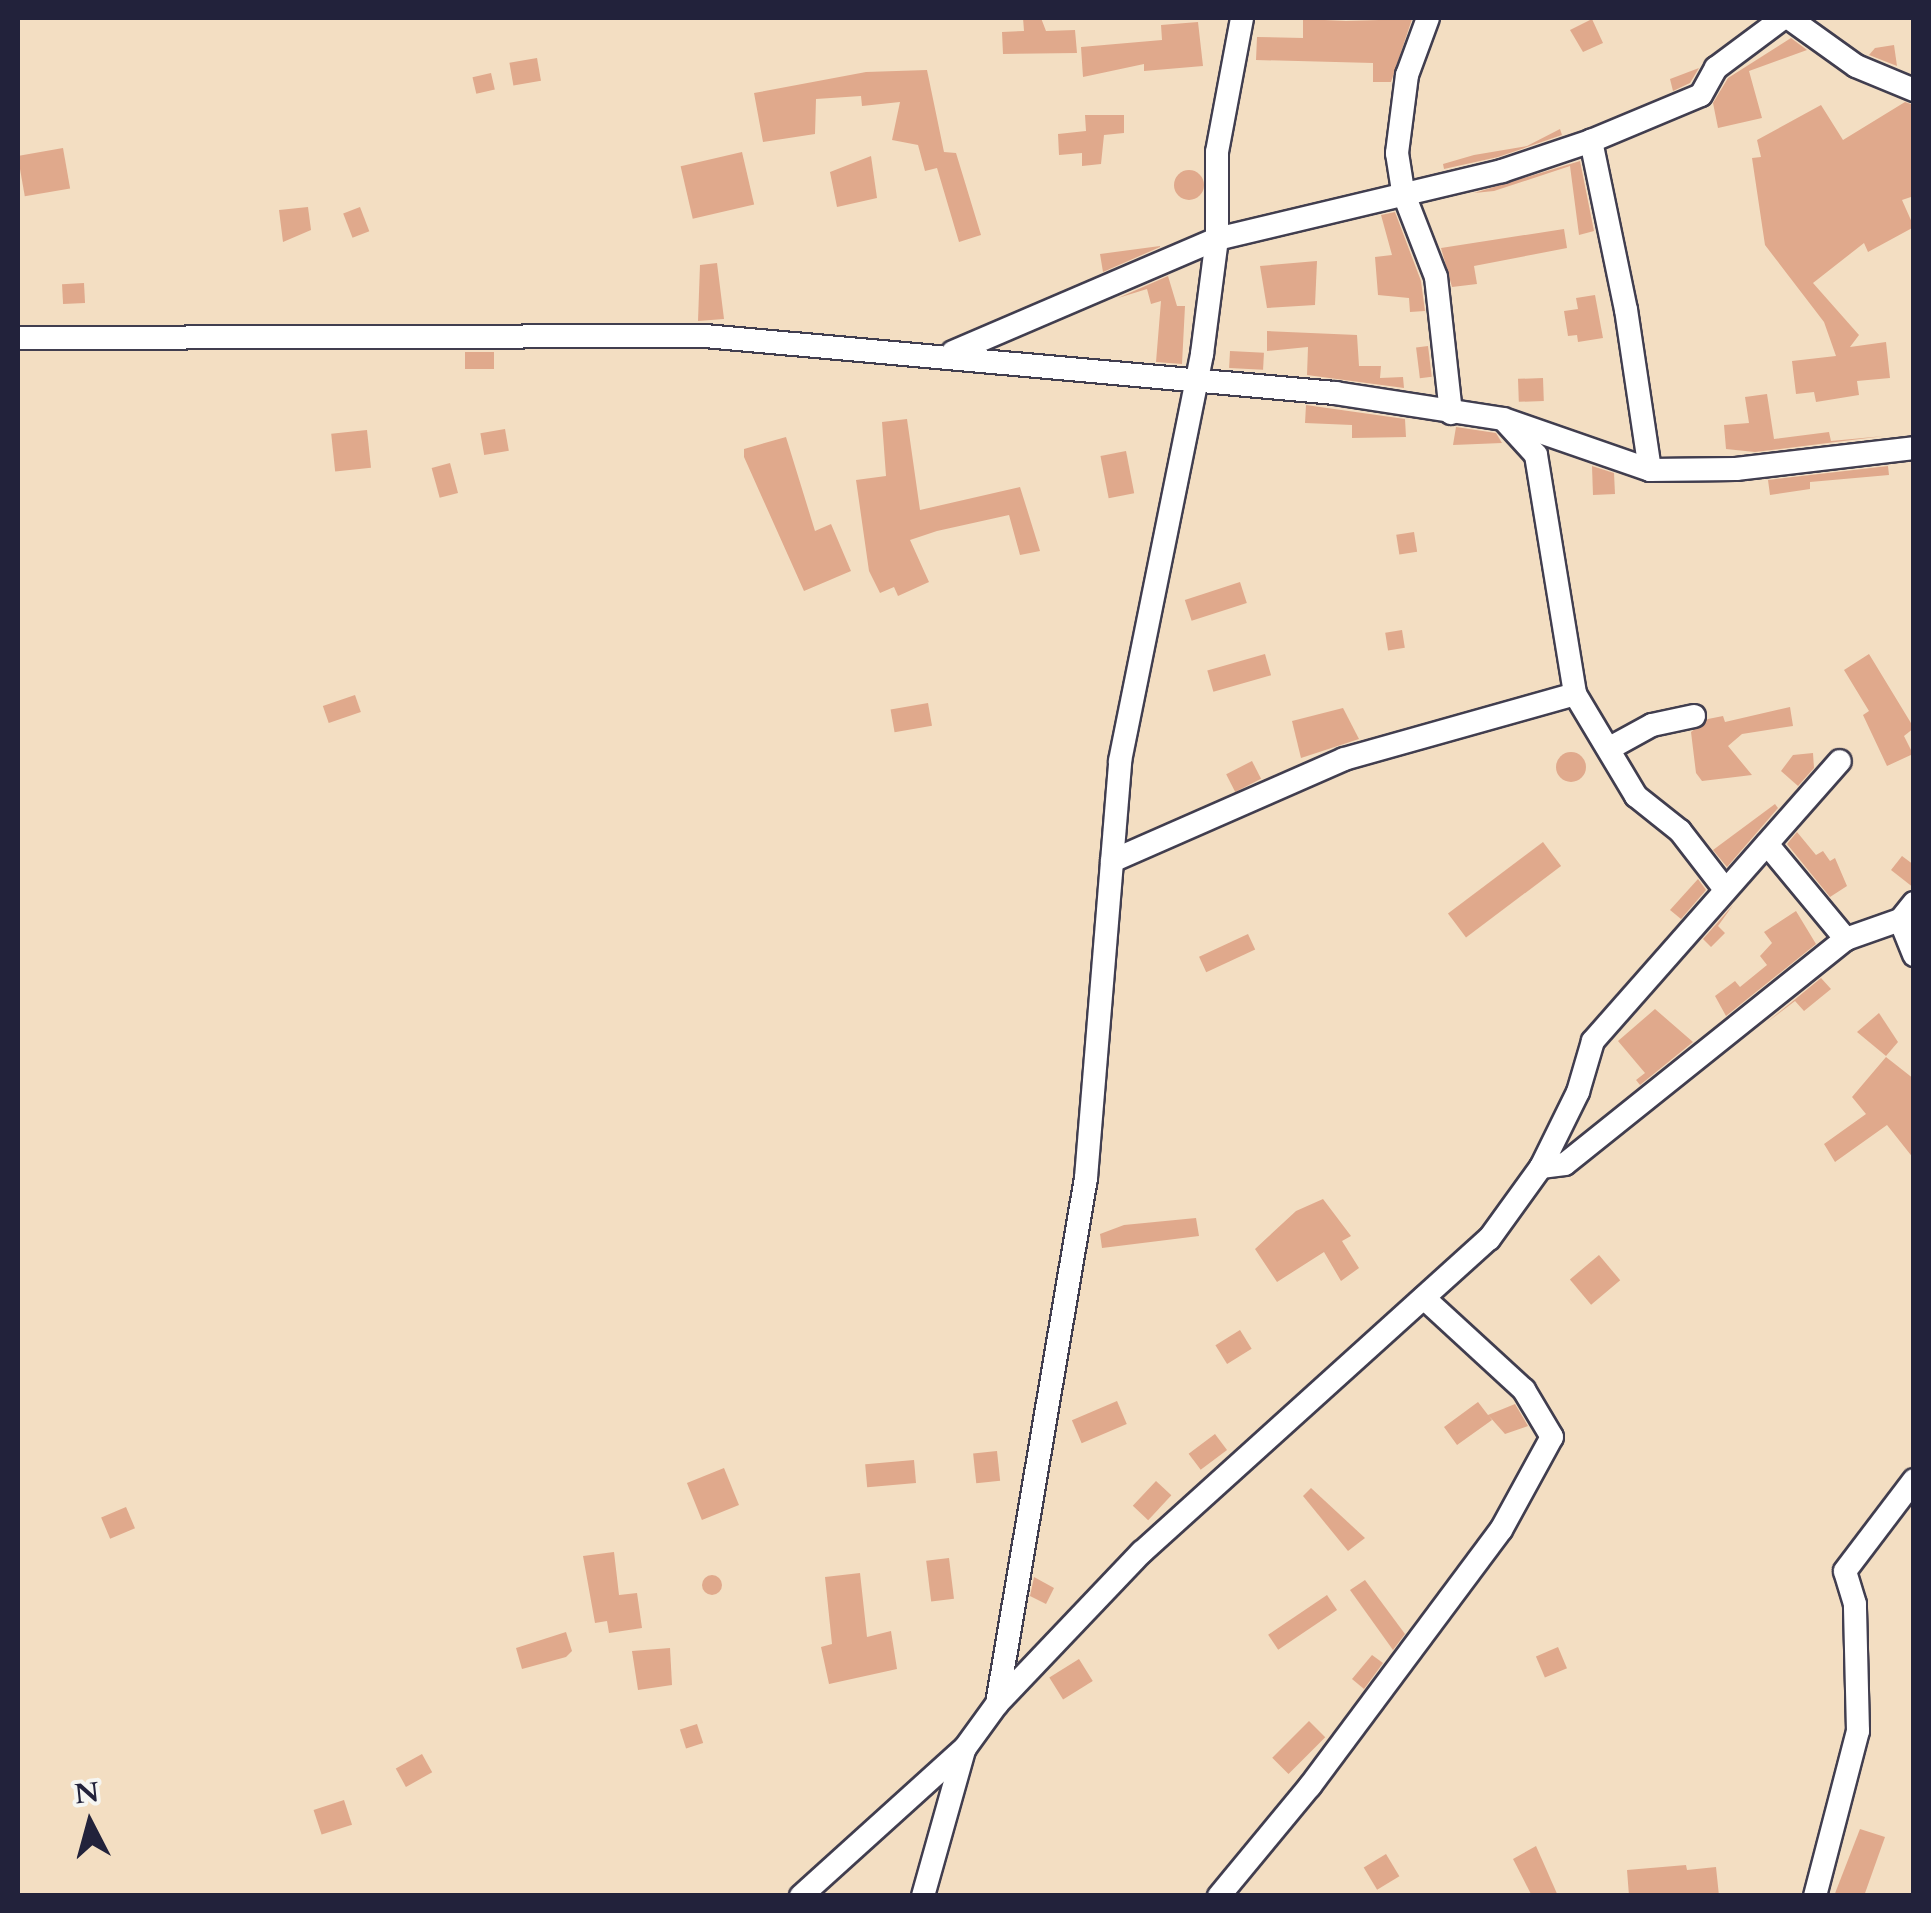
<!DOCTYPE html>
<style>
body{margin:0}
#map{position:relative;width:1931px;height:1913px;overflow:hidden;background:#f3dec2;font-family:Cardo,serif}
div>[style]{position:absolute}
.building>*{inset:0;background:#e0a98c;transform-origin:0 0}
.round{border-radius:50%}
.roads{filter:drop-shadow(2px 0 #413e4f) drop-shadow(-2px 0 #413e4f) drop-shadow(0 2px #413e4f) drop-shadow(0 -2px #413e4f)}
.minor>*{height:22px;margin:-11px;padding:0 11px;transform-origin:11px;border-radius:11px;background:#fff}
span{translate:-50% -50%;white-space:nowrap;text-align:center;line-height:1.15;-webkit-text-stroke:9px #f6f6f2;paint-order:stroke}
.frame{position:absolute;inset:0;border:20px solid #22223b;pointer-events:none}
.north{position:absolute;left:40px;top:1773px;width:100px;height:100px;-webkit-text-stroke:8px #f6f6f2;paint-order:stroke;rotate:354deg;font-size:28px;font-weight:700;line-height:40px;text-align:center;color:#22223b}
.north::after{content:'';display:block;margin:auto;width:35px;height:45px;background:#22223b;clip-path:polygon(50% 0,100% 100%,50% 72%,0 100%)}
</style>
<div id="map">
<div class="building">
<div style="clip-path:polygon(1023px 18px,1041px 18px,1046px 31px,1075px 30px,1077px 53px,1003px 54px,1002px 32px,1024px 31px)"></div>
<div style="clip-path:polygon(1303px 19px,1346px 21px,1412px 19px,1391px 82px,1373px 82px,1373px 63px,1256px 60px,1257px 37px,1303px 38px)"></div>
<div style="clip-path:polygon(1592px 19px,1603px 43px,1583px 52px,1570px 30px)"></div>
<div style="clip-path:polygon(1198px 22px,1203px 66px,1144px 71px,1144px 64px,1083px 77px,1081px 47px,1162px 40px,1161px 25px)"></div>
<div style="clip-path:polygon(1791px 38px,1807px 50px,1749px 71px,1762px 118px,1718px 128px,1713px 103px,1728px 78px)"></div>
<div style="clip-path:polygon(1894px 45px,1897px 66px,1869px 55px,1875px 48px)"></div>
<div style="left:537px;top:58px;width:23px;height:28px;rotate:80deg"></div>
<div style="clip-path:polygon(1699px 68px,1690px 83px,1673px 91px,1670px 79px)"></div>
<div style="clip-path:polygon(927px 70px,944px 152px,956px 153px,981px 235px,959px 242px,937px 168px,925px 171px,918px 145px,892px 140px,900px 102px,862px 106px,861px 96px,816px 99px,815px 134px,763px 142px,754px 93px,866px 72px)"></div>
<div style="left:491px;top:73px;width:17px;height:19px;rotate:77deg"></div>
<div style="clip-path:polygon(1905px 102px,1914px 105px,1914px 196px,1902px 200px,1914px 227px,1868px 252px,1864px 243px,1813px 283px,1859px 335px,1850px 347px,1886px 342px,1890px 378px,1857px 381px,1859px 395px,1816px 402px,1814px 392px,1796px 394px,1792px 361px,1836px 356px,1824px 322px,1765px 245px,1752px 158px,1761px 157px,1757px 140px,1821px 105px,1843px 140px)"></div>
<div style="clip-path:polygon(1085px 115px,1124px 115px,1124px 133px,1104px 135px,1101px 164px,1082px 166px,1082px 153px,1059px 155px,1058px 134px,1086px 131px)"></div>
<div style="clip-path:polygon(1560px 129px,1562px 135px,1498px 157px,1444px 169px,1443px 164px,1474px 155px,1527px 146px)"></div>
<div style="left:63px;top:148px;width:41px;height:46px;rotate:80deg"></div>
<div style="left:742px;top:152px;width:54px;height:63px;rotate:77deg"></div>
<div style="clip-path:polygon(871px 156px,877px 198px,837px 207px,830px 172px)"></div>
<div style="clip-path:polygon(1580px 161px,1594px 231px,1579px 235px,1570px 166px,1494px 191px,1474px 193px)"></div>
<div class="round" style="left:1174px;top:170px;width:30px;height:30px"></div>
<div style="clip-path:polygon(308px 207px,311px 230px,283px 242px,279px 210px)"></div>
<div style="left:360px;top:207px;width:26px;height:18px;rotate:69deg"></div>
<div style="clip-path:polygon(1395px 212px,1421px 281px,1425px 311px,1410px 312px,1409px 298px,1378px 295px,1375px 257px,1392px 255px,1381px 215px)"></div>
<div style="clip-path:polygon(1564px 229px,1567px 248px,1474px 266px,1477px 284px,1452px 287px,1441px 248px)"></div>
<div style="clip-path:polygon(1160px 246px,1160px 247px,1103px 272px,1100px 254px)"></div>
<div style="clip-path:polygon(1317px 261px,1315px 305px,1267px 308px,1260px 266px)"></div>
<div style="clip-path:polygon(717px 263px,724px 319px,698px 321px,700px 265px)"></div>
<div style="clip-path:polygon(1168px 276px,1177px 306px,1185px 306px,1182px 364px,1156px 362px,1161px 301px,1151px 304px,1147px 289px,1118px 298px)"></div>
<div style="left:84px;top:283px;width:20px;height:22px;rotate:87deg"></div>
<div style="clip-path:polygon(1595px 295px,1603px 338px,1578px 342px,1577px 335px,1568px 336px,1564px 311px,1578px 309px,1576px 298px)"></div>
<div style="clip-path:polygon(1267px 331px,1357px 335px,1359px 366px,1381px 366px,1380px 378px,1403px 377px,1404px 388px,1307px 375px,1308px 347px,1267px 351px)"></div>
<div style="left:1428px;top:346px;width:31px;height:12px;rotate:83deg"></div>
<div style="left:1230px;top:351px;width:34px;height:17px;rotate:3deg"></div>
<div style="left:465px;top:352px;width:29px;height:17px"></div>
<div style="left:1543px;top:378px;width:23px;height:25px;rotate:88deg"></div>
<div style="clip-path:polygon(1767px 394px,1774px 439px,1829px 432px,1831px 441px,1884px 436px,1755px 452px,1726px 449px,1724px 425px,1749px 423px,1745px 397px)"></div>
<div style="clip-path:polygon(1306px 405px,1405px 419px,1406px 437px,1352px 438px,1352px 425px,1305px 423px)"></div>
<div style="clip-path:polygon(907px 419px,920px 510px,1020px 487px,1040px 551px,1020px 555px,1009px 515px,937px 531px,910px 540px,929px 582px,898px 596px,894px 587px,880px 593px,869px 571px,856px 480px,886px 476px,882px 422px)"></div>
<div style="clip-path:polygon(1456px 427px,1496px 433px,1502px 443px,1453px 445px)"></div>
<div style="left:505px;top:429px;width:22px;height:25px;rotate:80deg"></div>
<div style="left:367px;top:430px;width:38px;height:36px;rotate:84deg"></div>
<div style="clip-path:polygon(786px 437px,815px 531px,831px 524px,851px 571px,804px 591px,744px 457px,744px 449px)"></div>
<div style="left:1126px;top:451px;width:43px;height:26px;rotate:79deg"></div>
<div style="left:450px;top:463px;width:31px;height:19px;rotate:75deg"></div>
<div style="clip-path:polygon(1592px 466px,1614px 473px,1615px 494px,1593px 495px)"></div>
<div style="clip-path:polygon(1888px 466px,1889px 475px,1810px 482px,1810px 489px,1770px 495px,1768px 480px)"></div>
<div style="left:1414px;top:532px;width:20px;height:18px;rotate:81deg"></div>
<div style="left:1240px;top:582px;width:22px;height:58px;rotate:72deg"></div>
<div style="left:1402px;top:630px;width:18px;height:17px;rotate:81deg"></div>
<div style="left:1265px;top:654px;width:22px;height:60px;rotate:74deg"></div>
<div style="clip-path:polygon(1869px 654px,1914px 728px,1904px 736px,1913px 754px,1887px 766px,1863px 715px,1869px 711px,1844px 670px)"></div>
<div style="left:355px;top:695px;width:18px;height:34px;rotate:71deg"></div>
<div style="left:928px;top:703px;width:23px;height:38px;rotate:80deg"></div>
<div style="clip-path:polygon(1790px 707px,1793px 726px,1742px 734px,1728px 746px,1752px 775px,1702px 781px,1696px 773px,1691px 732px,1708px 719px,1723px 716px,1725px 722px)"></div>
<div style="clip-path:polygon(1343px 708px,1359px 739px,1301px 758px,1292px 721px)"></div>
<div class="round" style="left:1556px;top:752px;width:30px;height:30px"></div>
<div style="clip-path:polygon(1813px 753px,1814px 768px,1798px 786px,1781px 771px,1793px 755px)"></div>
<div style="left:1252px;top:761px;width:20px;height:29px;rotate:63deg"></div>
<div style="clip-path:polygon(1775px 804px,1778px 808px,1727px 867px,1713px 850px)"></div>
<div style="clip-path:polygon(1797px 832px,1816px 855px,1823px 851px,1830px 861px,1835px 858px,1847px 886px,1830px 897px,1787px 844px)"></div>
<div style="left:1543px;top:842px;width:30px;height:119px;rotate:53deg"></div>
<div style="clip-path:polygon(1902px 856px,1914px 865px,1914px 888px,1891px 870px)"></div>
<div style="clip-path:polygon(1698px 879px,1706px 890px,1681px 919px,1670px 910px)"></div>
<div style="clip-path:polygon(1733px 905px,1718px 926px,1725px 933px,1711px 947px,1703px 939px)"></div>
<div style="clip-path:polygon(1796px 911px,1816px 944px,1726px 1016px,1715px 996px,1735px 981px,1740px 987px,1767px 965px,1760px 956px,1772px 943px,1764px 932px)"></div>
<div style="left:1248px;top:934px;width:17px;height:54px;rotate:65deg"></div>
<div style="clip-path:polygon(1821px 978px,1831px 989px,1804px 1011px,1795px 1001px,1766px 1023px)"></div>
<div style="clip-path:polygon(1655px 1009px,1693px 1042px,1640px 1085px,1636px 1080px,1645px 1073px,1618px 1041px)"></div>
<div style="clip-path:polygon(1879px 1013px,1898px 1042px,1886px 1056px,1857px 1032px)"></div>
<div style="clip-path:polygon(1886px 1057px,1914px 1079px,1914px 1159px,1887px 1125px,1835px 1162px,1824px 1144px,1866px 1114px,1852px 1097px)"></div>
<div style="clip-path:polygon(1323px 1199px,1351px 1236px,1342px 1241px,1359px 1268px,1341px 1281px,1324px 1252px,1277px 1282px,1255px 1249px,1296px 1211px)"></div>
<div style="clip-path:polygon(1196px 1218px,1199px 1236px,1102px 1248px,1100px 1234px,1124px 1225px)"></div>
<div style="left:1599px;top:1255px;width:33px;height:38px;rotate:50deg"></div>
<div style="left:1240px;top:1330px;width:22px;height:29px;rotate:58deg"></div>
<div style="left:1117px;top:1401px;width:25px;height:49px;rotate:67deg"></div>
<div style="clip-path:polygon(1478px 1402px,1488px 1415px,1515px 1404px,1528px 1426px,1505px 1434px,1489px 1416px,1492px 1420px,1457px 1445px,1444px 1427px)"></div>
<div style="left:1215px;top:1434px;width:20px;height:33px;rotate:53deg"></div>
<div style="left:997px;top:1451px;width:30px;height:24px;rotate:84deg"></div>
<div style="left:914px;top:1460px;width:23px;height:49px;rotate:85deg"></div>
<div style="left:724px;top:1468px;width:40px;height:40px;rotate:68deg"></div>
<div style="left:1156px;top:1481px;width:21px;height:34px;rotate:43deg"></div>
<div style="clip-path:polygon(1311px 1488px,1365px 1538px,1348px 1551px,1303px 1496px)"></div>
<div style="left:126px;top:1507px;width:23px;height:27px;rotate:67deg"></div>
<div style="clip-path:polygon(614px 1552px,619px 1595px,637px 1593px,642px 1628px,609px 1633px,607px 1621px,595px 1623px,583px 1556px)"></div>
<div style="left:949px;top:1558px;width:41px;height:23px;rotate:83deg"></div>
<div style="clip-path:polygon(860px 1573px,867px 1637px,891px 1631px,897px 1669px,829px 1684px,821px 1647px,832px 1644px,825px 1577px)"></div>
<div class="round" style="left:702px;top:1575px;width:20px;height:20px"></div>
<div style="clip-path:polygon(1034px 1577px,1054px 1588px,1046px 1604px,1030px 1596px)"></div>
<div style="clip-path:polygon(1365px 1580px,1405px 1634px,1393px 1650px,1350px 1590px)"></div>
<div style="left:1327px;top:1595px;width:18px;height:71px;rotate:56deg"></div>
<div style="clip-path:polygon(566px 1632px,572px 1651px,566px 1657px,522px 1669px,516px 1648px)"></div>
<div style="left:1558px;top:1647px;width:23px;height:24px;rotate:67deg"></div>
<div style="clip-path:polygon(670px 1648px,672px 1685px,638px 1690px,632px 1651px)"></div>
<div style="clip-path:polygon(1372px 1655px,1383px 1663px,1364px 1689px,1352px 1679px)"></div>
<div style="left:1079px;top:1659px;width:26px;height:35px;rotate:58deg"></div>
<div style="left:1309px;top:1721px;width:23px;height:52px;rotate:45deg"></div>
<div style="left:697px;top:1724px;width:20px;height:18px;rotate:72deg"></div>
<div style="left:422px;top:1754px;width:21px;height:30px;rotate:61deg"></div>
<div style="left:344px;top:1800px;width:26px;height:32px;rotate:72deg"></div>
<div style="clip-path:polygon(1860px 1829px,1885px 1837px,1864px 1896px,1834px 1896px)"></div>
<div style="clip-path:polygon(1536px 1846px,1558px 1896px,1532px 1896px,1513px 1859px)"></div>
<div style="left:1386px;top:1854px;width:26px;height:26px;rotate:59deg"></div>
<div style="clip-path:polygon(1686px 1865px,1687px 1870px,1716px 1867px,1719px 1896px,1629px 1896px,1627px 1870px)"></div>
</div>
<div class="roads">
<div class="minor">
<div style="left:1428px;top:18px;width:61px;rotate:110.2deg"></div>
<div style="left:1407px;top:75px;width:79px;rotate:97.3deg"></div>
<div style="left:1397px;top:153px;width:39px;rotate:81deg"></div>
<div style="left:1403px;top:192px;width:91px;rotate:68.8deg"></div>
<div style="left:1436px;top:277px;width:137px;rotate:83.7deg"></div>
<div style="left:1789px;top:18px;width:82px;rotate:35.6deg"></div>
<div style="left:1856px;top:66px;width:63px;rotate:22.5deg"></div>
<div style="left:18px;top:338px;width:687px;rotate:-0.17deg"></div>
<div style="left:705px;top:336px;width:633px;rotate:5.17deg"></div>
<div style="left:1335px;top:393px;width:170px;rotate:8.8deg"></div>
<div style="left:1503px;top:419px;width:156px;rotate:19.1deg"></div>
<div style="left:1650px;top:470px;width:86px;rotate:-0.7deg"></div>
<div style="left:1736px;top:469px;width:179px;rotate:-6.7deg"></div>
<div style="left:953px;top:352px;width:287px;rotate:-23.2deg"></div>
<div style="left:1217px;top:239px;width:293px;rotate:-13.4deg"></div>
<div style="left:1502px;top:171px;width:94px;rotate:-18.6deg"></div>
<div style="left:1505px;top:421px;width:46px;rotate:47.6deg"></div>
<div style="left:1536px;top:455px;width:242px;rotate:80.7deg"></div>
<div style="left:1575px;top:694px;width:119px;rotate:59.1deg"></div>
<div style="left:1636px;top:796px;width:56px;rotate:38.5deg"></div>
<div style="left:1680px;top:831px;width:72px;rotate:52.3deg"></div>
<div style="left:1650px;top:470px;width:162px;rotate:-98.5deg"></div>
<div style="left:1626px;top:310px;width:173px;rotate:-101.7deg"></div>
<div style="left:1591px;top:141px;width:119px;rotate:-22.7deg"></div>
<div style="left:1701px;top:95px;width:31px;rotate:-61deg"></div>
<div style="left:1716px;top:68px;width:84px;rotate:-36.7deg"></div>
<div style="left:1610px;top:748px;width:48px;rotate:-28.7deg"></div>
<div style="left:1652px;top:725px;width:43px;rotate:-12.1deg"></div>
<div style="left:1767px;top:844px;width:124px;rotate:50.3deg"></div>
<div style="left:1112px;top:861px;width:253px;rotate:-23.7deg"></div>
<div style="left:1344px;top:759px;width:240px;rotate:-15.7deg"></div>
<div style="left:1914px;top:903px;width:22px;rotate:129deg"></div>
<div style="left:1900px;top:920px;width:38px;rotate:68deg"></div>
<div style="left:1541px;top:1167px;width:24px;rotate:-7deg"></div>
<div style="left:1565px;top:1164px;width:360px;rotate:-38.7deg"></div>
<div style="left:1846px;top:939px;width:57px;rotate:-19.4deg"></div>
<div style="left:997px;top:1704px;width:210px;rotate:-46.4deg"></div>
<div style="left:1142px;top:1552px;width:467px;rotate:-42.1deg"></div>
<div style="left:1489px;top:1239px;width:89px;rotate:-54.2deg"></div>
<div style="left:1541px;top:1167px;width:84px;rotate:-63.7deg"></div>
<div style="left:1578px;top:1092px;width:53px;rotate:-73.6deg"></div>
<div style="left:1593px;top:1041px;width:373px;rotate:-48.6deg"></div>
<div style="left:801px;top:1896px;width:221px;rotate:-42.1deg"></div>
<div style="left:965px;top:1748px;width:54px;rotate:-54deg"></div>
<div style="left:997px;top:1704px;width:533px;rotate:-80.4deg"></div>
<div style="left:1086px;top:1178px;width:418px;rotate:-85.3deg"></div>
<div style="left:1120px;top:761px;width:415px;rotate:-78.6deg"></div>
<div style="left:1202px;top:354px;width:116px;rotate:-82.6deg"></div>
<div style="left:1217px;top:239px;width:87px;rotate:-90deg"></div>
<div style="left:1217px;top:152px;width:136px;rotate:-79.4deg"></div>
<div style="left:923px;top:1896px;width:152px;rotate:-74.3deg"></div>
<div style="left:1219px;top:1896px;width:143px;rotate:-50.4deg"></div>
<div style="left:1310px;top:1786px;width:319px;rotate:-53.3deg"></div>
<div style="left:1501px;top:1530px;width:106px;rotate:-61.3deg"></div>
<div style="left:1552px;top:1437px;width:55px;rotate:-120.8deg"></div>
<div style="left:1524px;top:1390px;width:136px;rotate:-137.4deg"></div>
<div style="left:1815px;top:1896px;width:171px;rotate:-75.4deg"></div>
<div style="left:1858px;top:1731px;width:127px;rotate:-91.4deg"></div>
<div style="left:1855px;top:1604px;width:34px;rotate:-107deg"></div>
<div style="left:1845px;top:1571px;width:114px;rotate:-52.8deg"></div>
</div>
</div>
<div class="frame"></div>
<div class="north">N</div>
</div>
